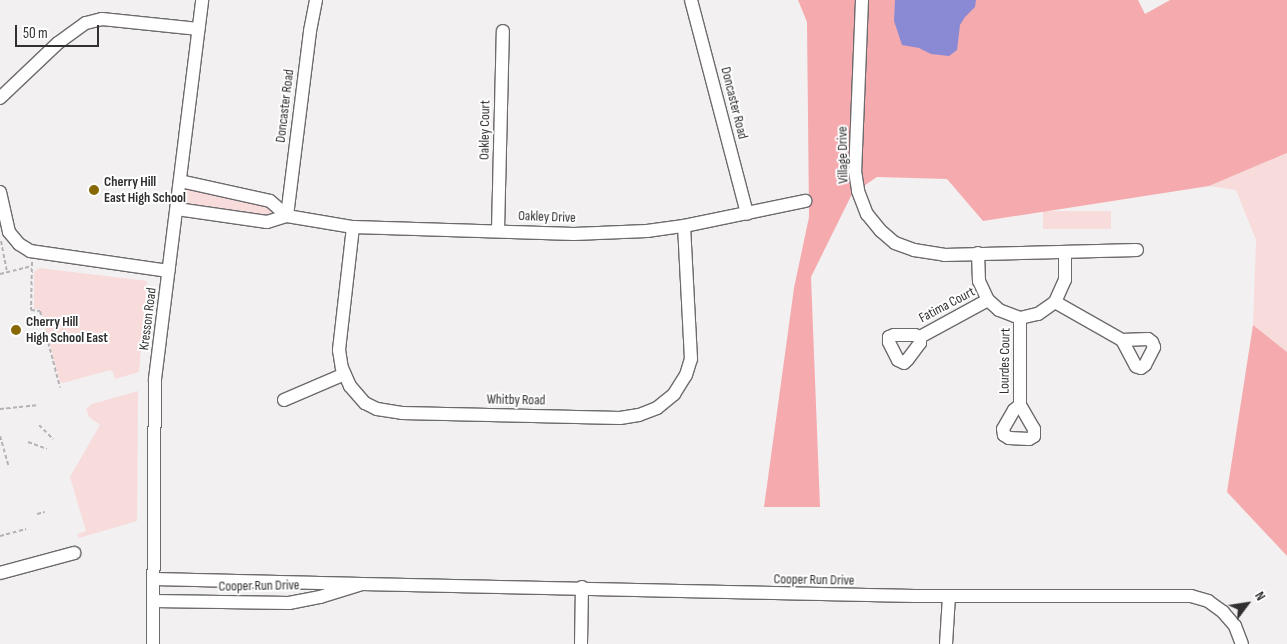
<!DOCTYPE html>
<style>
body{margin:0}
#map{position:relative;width:1287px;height:644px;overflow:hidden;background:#f3f0f2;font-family:"Sofia Sans Condensed",sans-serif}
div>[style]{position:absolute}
.green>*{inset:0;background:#f8dbdb;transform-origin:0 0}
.forest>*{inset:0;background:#f5abae}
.water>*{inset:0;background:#8a89d3}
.path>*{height:2px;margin-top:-1px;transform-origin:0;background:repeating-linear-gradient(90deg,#b4b2b4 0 4px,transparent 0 6.5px)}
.roads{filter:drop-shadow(1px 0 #6d6a6d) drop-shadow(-1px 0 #6d6a6d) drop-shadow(0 1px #6d6a6d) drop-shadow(0 -1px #6d6a6d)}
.minor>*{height:12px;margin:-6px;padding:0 6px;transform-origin:6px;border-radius:6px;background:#fff}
.dots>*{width:14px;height:14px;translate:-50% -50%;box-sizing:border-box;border:2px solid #fff;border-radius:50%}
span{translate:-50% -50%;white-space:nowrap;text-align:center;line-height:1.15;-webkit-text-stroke:4px #fff;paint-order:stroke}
.street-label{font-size:14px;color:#313031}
.poi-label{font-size:14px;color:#313031;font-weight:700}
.left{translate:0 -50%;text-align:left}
.north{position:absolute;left:1222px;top:579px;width:50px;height:50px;-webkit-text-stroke:4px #fff;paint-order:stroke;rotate:59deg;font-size:14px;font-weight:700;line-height:20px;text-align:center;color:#313031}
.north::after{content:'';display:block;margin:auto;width:18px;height:22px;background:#313031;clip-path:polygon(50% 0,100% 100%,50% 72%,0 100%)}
.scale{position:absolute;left:15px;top:25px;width:84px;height:22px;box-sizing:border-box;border:2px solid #313031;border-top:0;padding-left:6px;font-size:15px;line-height:18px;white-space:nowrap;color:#313031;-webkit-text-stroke:4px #fff;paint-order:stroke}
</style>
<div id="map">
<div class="green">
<div style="clip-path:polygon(1287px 153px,1287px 352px,1253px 325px,1256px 240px,1236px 190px,1209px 186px)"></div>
<div style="clip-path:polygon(180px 181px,270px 201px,287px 216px,267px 222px,177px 209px)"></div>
<div style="left:1111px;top:211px;width:18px;height:68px;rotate:90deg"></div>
<div style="clip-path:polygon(39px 268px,147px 281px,139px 372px,115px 379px,113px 372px,110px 370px,63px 383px,60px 382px,40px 309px,34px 309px,34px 272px)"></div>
<div style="clip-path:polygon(138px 391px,137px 521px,79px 538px,77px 534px,86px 531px,70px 477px,100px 425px,89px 417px,86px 409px,92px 404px)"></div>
</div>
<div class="forest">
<div style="clip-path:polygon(798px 0,1138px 0,1145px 14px,1170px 0,1287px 0,1287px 153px,1209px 186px,983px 221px,947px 179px,877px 177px,852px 194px,811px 277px,820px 507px,764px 507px,794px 288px,809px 217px,807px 22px)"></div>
<div style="clip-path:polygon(1253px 325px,1287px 352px,1287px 556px,1227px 492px)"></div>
</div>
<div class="water">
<div style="clip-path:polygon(895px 0,976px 0,975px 7px,965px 17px,960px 25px,957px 50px,949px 56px,931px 54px,919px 48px,902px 45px,894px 21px)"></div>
</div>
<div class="path">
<div style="left:1px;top:241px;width:32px;rotate:79deg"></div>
<div style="left:32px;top:262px;width:48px;rotate:91.2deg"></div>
<div style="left:31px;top:310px;width:9px;rotate:6deg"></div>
<div style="left:40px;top:311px;width:79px;rotate:75.3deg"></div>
<div style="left:0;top:274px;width:33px;rotate:-14deg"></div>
<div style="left:0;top:409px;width:39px;rotate:-6deg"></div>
<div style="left:39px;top:425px;width:20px;rotate:45deg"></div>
<div style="left:0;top:436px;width:32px;rotate:74deg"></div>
<div style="left:28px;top:442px;width:20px;rotate:20deg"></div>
<div style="left:37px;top:514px;width:8px;rotate:-14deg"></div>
<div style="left:0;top:536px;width:27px;rotate:-15deg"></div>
</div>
<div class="roads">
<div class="minor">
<div style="left:691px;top:0;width:221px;rotate:75.3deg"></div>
<div style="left:862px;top:0;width:171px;rotate:92.3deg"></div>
<div style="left:855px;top:171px;width:20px;rotate:81deg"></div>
<div style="left:858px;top:191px;width:25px;rotate:69deg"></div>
<div style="left:867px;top:214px;width:22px;rotate:51deg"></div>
<div style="left:881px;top:231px;width:18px;rotate:41deg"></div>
<div style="left:895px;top:243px;width:20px;rotate:20deg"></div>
<div style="left:914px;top:250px;width:30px;rotate:9deg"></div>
<div style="left:944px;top:255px;width:193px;rotate:-1.5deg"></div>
<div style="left:0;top:98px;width:80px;rotate:-43.5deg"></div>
<div style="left:58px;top:43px;width:34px;rotate:-36deg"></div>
<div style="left:86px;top:23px;width:16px;rotate:-14deg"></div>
<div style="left:102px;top:19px;width:97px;rotate:5.9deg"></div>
<div style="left:180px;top:181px;width:92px;rotate:12.5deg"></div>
<div style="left:270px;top:201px;width:23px;rotate:41deg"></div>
<div style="left:0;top:192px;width:41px;rotate:77.3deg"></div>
<div style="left:9px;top:232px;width:16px;rotate:50deg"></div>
<div style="left:19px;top:244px;width:13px;rotate:32deg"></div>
<div style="left:30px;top:251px;width:140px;rotate:8.2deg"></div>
<div style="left:177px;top:209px;width:91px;rotate:8.2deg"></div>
<div style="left:267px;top:222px;width:21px;rotate:-17deg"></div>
<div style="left:287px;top:216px;width:67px;rotate:9.5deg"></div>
<div style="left:353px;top:227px;width:221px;rotate:1.8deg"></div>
<div style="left:574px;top:234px;width:73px;rotate:-2.4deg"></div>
<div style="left:647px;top:231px;width:37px;rotate:-8deg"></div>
<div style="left:684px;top:226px;width:124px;rotate:-11.7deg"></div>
<div style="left:287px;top:216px;width:186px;rotate:-82.9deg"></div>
<div style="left:310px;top:31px;width:32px;rotate:-79deg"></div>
<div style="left:353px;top:227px;width:124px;rotate:96.5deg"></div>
<div style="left:339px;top:350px;width:18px;rotate:81deg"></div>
<div style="left:342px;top:368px;width:20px;rotate:66deg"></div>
<div style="left:350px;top:386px;width:23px;rotate:49deg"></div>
<div style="left:365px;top:403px;width:13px;rotate:27deg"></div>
<div style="left:377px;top:409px;width:25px;rotate:9deg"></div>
<div style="left:402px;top:413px;width:218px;rotate:1.3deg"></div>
<div style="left:620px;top:418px;width:19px;rotate:-9deg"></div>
<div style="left:639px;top:415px;width:19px;rotate:-21deg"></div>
<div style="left:657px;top:408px;width:22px;rotate:-39deg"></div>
<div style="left:674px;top:394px;width:22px;rotate:-58deg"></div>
<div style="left:686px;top:375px;width:17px;rotate:-73deg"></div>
<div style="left:691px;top:359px;width:133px;rotate:-93deg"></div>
<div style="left:498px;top:230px;width:199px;rotate:-88.6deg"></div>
<div style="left:978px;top:253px;width:28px;rotate:88deg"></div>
<div style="left:979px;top:281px;width:21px;rotate:65deg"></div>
<div style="left:988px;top:300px;width:15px;rotate:42deg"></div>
<div style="left:999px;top:310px;width:22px;rotate:21deg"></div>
<div style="left:1020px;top:318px;width:18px;rotate:-13deg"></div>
<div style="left:1038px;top:314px;width:21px;rotate:-35deg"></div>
<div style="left:1055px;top:302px;width:24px;rotate:-66deg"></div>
<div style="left:1065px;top:280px;width:28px;rotate:-90deg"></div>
<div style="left:1055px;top:302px;width:77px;rotate:29.6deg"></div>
<div style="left:1122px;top:340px;width:30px;rotate:62deg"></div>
<div style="left:1136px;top:366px;width:5px;rotate:22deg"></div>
<div style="left:1141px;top:368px;width:5px;rotate:-37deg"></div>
<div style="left:1145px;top:365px;width:20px;rotate:-63deg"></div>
<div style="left:1154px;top:347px;width:5px;rotate:-112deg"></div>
<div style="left:1152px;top:342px;width:5px;rotate:-143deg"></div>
<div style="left:1148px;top:339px;width:26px;rotate:178deg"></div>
<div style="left:920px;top:337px;width:6px;rotate:90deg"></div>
<div style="left:920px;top:343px;width:21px;rotate:127deg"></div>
<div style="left:907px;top:360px;width:4px;rotate:135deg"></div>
<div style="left:904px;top:363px;width:7px;rotate:-153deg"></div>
<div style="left:898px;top:360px;width:20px;rotate:-117deg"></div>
<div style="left:889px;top:342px;width:5px;rotate:-90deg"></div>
<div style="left:889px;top:337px;width:5px;rotate:-22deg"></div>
<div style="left:894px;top:335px;width:21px"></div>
<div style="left:915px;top:335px;width:5px;rotate:22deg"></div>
<div style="left:920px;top:337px;width:77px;rotate:-28.6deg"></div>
<div style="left:284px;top:400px;width:66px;rotate:-23.1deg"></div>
<div style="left:1020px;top:405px;width:28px;rotate:60deg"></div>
<div style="left:1034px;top:429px;width:7px;rotate:90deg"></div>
<div style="left:1034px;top:436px;width:6px;rotate:149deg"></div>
<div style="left:1029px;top:439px;width:20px;rotate:-177deg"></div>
<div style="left:1009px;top:438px;width:6px;rotate:-149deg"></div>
<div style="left:1004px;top:435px;width:6px;rotate:-99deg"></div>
<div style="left:1003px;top:429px;width:22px;rotate:-60deg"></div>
<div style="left:1014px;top:410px;width:8px;rotate:-40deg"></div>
<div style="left:1020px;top:405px;width:87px;rotate:-90deg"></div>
<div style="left:0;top:573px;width:77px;rotate:-15.1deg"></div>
<div style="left:362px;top:584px;width:553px;rotate:1.24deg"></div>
<div style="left:915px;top:596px;width:276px"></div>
<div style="left:1191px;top:596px;width:18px;rotate:16deg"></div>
<div style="left:1208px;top:601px;width:19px;rotate:36deg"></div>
<div style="left:1223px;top:612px;width:18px;rotate:49deg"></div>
<div style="left:1235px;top:626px;width:19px;rotate:69deg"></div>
<div style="left:154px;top:601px;width:135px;rotate:0.8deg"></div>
<div style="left:289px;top:603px;width:32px;rotate:-11deg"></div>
<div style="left:320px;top:597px;width:44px;rotate:-17.2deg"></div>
<div style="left:362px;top:584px;width:208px;rotate:-178.6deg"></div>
<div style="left:153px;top:644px;width:265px;rotate:-89.6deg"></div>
<div style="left:155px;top:379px;width:382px;rotate:-82.9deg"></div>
<div style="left:581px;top:644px;width:57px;rotate:-89deg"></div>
<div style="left:946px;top:644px;width:48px;rotate:-86.4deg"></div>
</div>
</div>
<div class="dots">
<div style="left:94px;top:190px;background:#876803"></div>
<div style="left:16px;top:330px;background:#876803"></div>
</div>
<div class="street-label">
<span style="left:734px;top:103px;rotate:76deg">Doncaster Road</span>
<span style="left:285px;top:106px;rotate:-83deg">Doncaster Road</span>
<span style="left:485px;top:130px;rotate:-89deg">Oakley Court</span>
<span style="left:843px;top:155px;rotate:-91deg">Village Drive</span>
<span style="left:547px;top:217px;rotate:2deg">Oakley Drive</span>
<span style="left:947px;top:305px;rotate:-28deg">Fatima Court</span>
<span style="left:148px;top:319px;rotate:-83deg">Kresson Road</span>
<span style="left:1005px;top:361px;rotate:-89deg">Lourdes Court</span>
<span style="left:516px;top:400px;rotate:1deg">Whitby Road</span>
<span style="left:814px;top:580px;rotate:1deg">Cooper Run Drive</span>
<span style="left:259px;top:586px;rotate:-1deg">Cooper Run Drive</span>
</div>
<div class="poi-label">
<span class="left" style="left:104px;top:190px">Cherry Hill<br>East High School</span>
<span class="left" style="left:26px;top:330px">Cherry Hill<br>High School East</span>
</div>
<div class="north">N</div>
<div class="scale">50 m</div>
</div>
